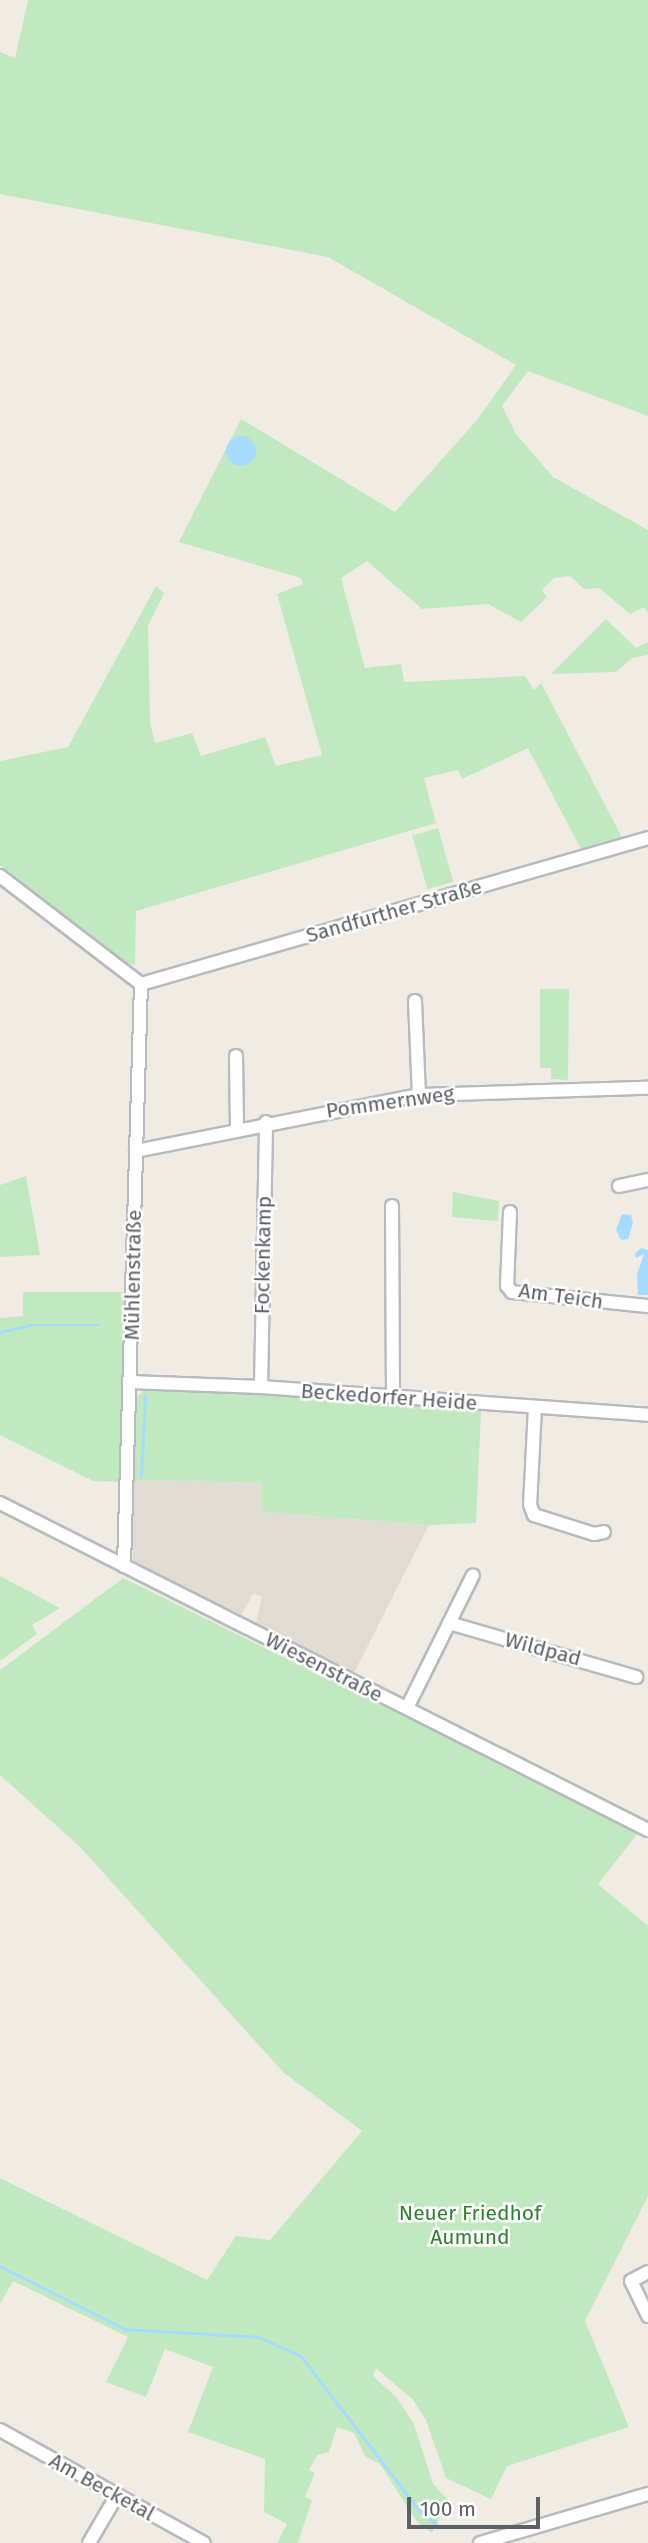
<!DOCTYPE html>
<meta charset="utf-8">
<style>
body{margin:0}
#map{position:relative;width:648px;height:2543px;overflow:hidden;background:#f0ece4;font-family:"Fira Sans",sans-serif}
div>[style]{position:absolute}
.education>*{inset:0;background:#e0dbd3}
.green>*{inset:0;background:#c0e9bf;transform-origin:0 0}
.water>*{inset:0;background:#a4dbff}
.round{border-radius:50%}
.stream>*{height:2.5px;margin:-1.25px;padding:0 1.25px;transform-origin:1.25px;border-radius:1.25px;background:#a4dbff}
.roads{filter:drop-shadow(2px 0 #b7babf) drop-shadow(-2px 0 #b7babf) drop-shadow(0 2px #b7babf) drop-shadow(0 -2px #b7babf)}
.minor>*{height:12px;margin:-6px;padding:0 6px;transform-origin:6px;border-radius:6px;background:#fff}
span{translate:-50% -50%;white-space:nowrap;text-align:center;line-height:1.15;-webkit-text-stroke:5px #fff;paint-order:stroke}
.street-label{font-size:21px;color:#5c6166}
.park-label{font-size:21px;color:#2e822f}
.scale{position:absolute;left:407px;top:2497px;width:133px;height:32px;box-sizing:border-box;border:4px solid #5c6166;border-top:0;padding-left:9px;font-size:21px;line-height:24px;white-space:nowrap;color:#5c6166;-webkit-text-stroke:5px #fff;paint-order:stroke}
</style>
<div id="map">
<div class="education">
<div style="clip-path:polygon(133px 1480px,262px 1483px,262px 1512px,429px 1525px,354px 1673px,256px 1623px,262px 1596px,253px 1594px,240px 1617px,133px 1563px)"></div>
</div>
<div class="green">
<div style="clip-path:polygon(28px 0,648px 0,648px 416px,528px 371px,502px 406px,516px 434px,553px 477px,648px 530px,648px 613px,644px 607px,630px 614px,599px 588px,584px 589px,570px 576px,554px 578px,542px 590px,547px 597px,521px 622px,488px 604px,422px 609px,367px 561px,341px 578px,365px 668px,401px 664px,404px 682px,525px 676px,534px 690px,541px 683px,624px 841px,583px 853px,528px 748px,462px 779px,458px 770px,424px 778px,436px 823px,136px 911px,135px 965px,126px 964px,0 865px,0 761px,68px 747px,156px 586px,164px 593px,148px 626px,150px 723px,155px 743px,192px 733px,201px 756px,265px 737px,276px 766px,322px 755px,277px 594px,303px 584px,301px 578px,179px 542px,241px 419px,395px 512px,477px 420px,516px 365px,328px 257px,0 194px,0 52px,15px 58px)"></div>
<div style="clip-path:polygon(606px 619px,636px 648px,648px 642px,648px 655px,632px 658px,616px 672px,551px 674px)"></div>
<div style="left:438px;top:828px;width:56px;height:27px;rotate:74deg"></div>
<div style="clip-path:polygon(540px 989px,569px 989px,568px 1080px,551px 1079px,551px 1068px,540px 1068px)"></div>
<div style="clip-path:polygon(26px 1176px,40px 1255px,0 1257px,0 1185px)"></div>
<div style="clip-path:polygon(453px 1192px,499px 1201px,498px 1221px,452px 1217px)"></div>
<div style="clip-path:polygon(23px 1292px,126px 1292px,122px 1482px,93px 1481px,0 1435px,0 1318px,23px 1316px)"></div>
<div style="clip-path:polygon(149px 1386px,481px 1410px,476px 1523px,429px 1525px,262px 1512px,262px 1483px,133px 1480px,136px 1397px)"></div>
<div style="clip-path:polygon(0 1576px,60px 1608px,32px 1625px,37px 1634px,0 1661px)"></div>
<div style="clip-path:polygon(123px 1578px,639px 1832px,598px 1884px,648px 1926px,648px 2196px,585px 2321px,629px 2427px,507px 2466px,491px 2499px,446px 2478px,426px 2420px,413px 2400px,376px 2368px,373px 2376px,397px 2398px,414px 2424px,433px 2484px,448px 2500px,432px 2533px,417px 2522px,380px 2464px,365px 2456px,354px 2433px,337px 2427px,329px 2452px,317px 2455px,309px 2470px,315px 2473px,305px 2497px,312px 2500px,298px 2543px,277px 2543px,287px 2524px,264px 2512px,265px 2459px,188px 2432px,213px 2367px,165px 2349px,146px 2397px,106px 2382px,128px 2337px,13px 2281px,0 2304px,0 2178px,207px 2280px,236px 2236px,270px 2240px,362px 2131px,284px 2073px,81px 1848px,0 1775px,0 1670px)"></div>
</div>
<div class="water">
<div class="round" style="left:226px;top:436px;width:30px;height:30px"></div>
<div style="clip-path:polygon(622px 1214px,631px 1215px,633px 1223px,628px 1239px,621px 1240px,616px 1230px)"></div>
<div style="clip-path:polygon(641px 1248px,648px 1250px,648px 1295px,638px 1295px,637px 1274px,644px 1254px,636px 1258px,635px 1254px)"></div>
</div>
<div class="stream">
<div style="left:0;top:1332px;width:31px;rotate:-13deg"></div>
<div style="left:30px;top:1325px;width:69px"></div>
<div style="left:141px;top:1476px;width:79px;rotate:-87.1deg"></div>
<div style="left:0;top:2266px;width:140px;rotate:26.7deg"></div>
<div style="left:125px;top:2329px;width:133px;rotate:3.4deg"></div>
<div style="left:258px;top:2337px;width:47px;rotate:23.8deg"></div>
<div style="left:301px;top:2356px;width:194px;rotate:52.5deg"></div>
<div style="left:419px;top:2510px;width:22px;rotate:39deg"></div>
</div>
<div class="roads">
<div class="minor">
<div style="left:0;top:876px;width:178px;rotate:37.5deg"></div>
<div style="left:141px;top:984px;width:528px;rotate:-16.06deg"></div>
<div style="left:415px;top:1001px;width:94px;rotate:87.6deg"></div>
<div style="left:236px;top:1056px;width:73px;rotate:89.2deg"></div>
<div style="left:136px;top:1151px;width:288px;rotate:-11.2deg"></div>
<div style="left:419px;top:1095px;width:229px;rotate:-1.8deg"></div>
<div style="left:619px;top:1186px;width:30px;rotate:-12deg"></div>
<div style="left:392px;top:1206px;width:191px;rotate:89.7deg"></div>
<div style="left:510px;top:1212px;width:74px;rotate:92.3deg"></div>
<div style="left:507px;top:1286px;width:8px;rotate:50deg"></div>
<div style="left:512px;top:1292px;width:137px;rotate:5.9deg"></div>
<div style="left:130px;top:1382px;width:131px;rotate:2.2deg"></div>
<div style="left:261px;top:1387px;width:388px;rotate:4.1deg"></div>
<div style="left:261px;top:1387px;width:265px;rotate:-88.9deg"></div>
<div style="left:535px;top:1407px;width:98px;rotate:92.9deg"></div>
<div style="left:530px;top:1505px;width:11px;rotate:68deg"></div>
<div style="left:534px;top:1515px;width:63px;rotate:17.6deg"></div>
<div style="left:594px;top:1534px;width:10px;rotate:-11deg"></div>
<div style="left:0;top:1503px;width:726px;rotate:26.78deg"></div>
<div style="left:124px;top:1566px;width:582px;rotate:-88.33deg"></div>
<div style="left:449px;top:1623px;width:195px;rotate:16.1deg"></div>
<div style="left:407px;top:1708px;width:148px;rotate:-63.6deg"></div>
<div style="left:648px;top:2272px;width:19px;rotate:152deg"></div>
<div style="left:631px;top:2281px;width:39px;rotate:64deg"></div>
<div style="left:0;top:2430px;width:233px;rotate:29deg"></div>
<div style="left:89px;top:2543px;width:56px;rotate:-59.7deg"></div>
<div style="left:480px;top:2543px;width:175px;rotate:-16.3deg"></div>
</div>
</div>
<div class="street-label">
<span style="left:394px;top:911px;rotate:-16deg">Sandfurther Straße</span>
<span style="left:390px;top:1102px;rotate:-8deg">Pommernweg</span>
<span style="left:263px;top:1255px;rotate:-89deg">Fockenkamp</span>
<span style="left:133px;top:1275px;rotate:-89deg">Mühlenstraße</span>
<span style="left:561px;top:1296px;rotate:8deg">Am Teich</span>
<span style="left:389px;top:1397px;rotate:4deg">Beckedorfer Heide</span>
<span style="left:543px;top:1649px;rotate:15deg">Wildpad</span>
<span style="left:324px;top:1667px;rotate:27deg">Wiesenstraße</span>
<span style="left:102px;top:2487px;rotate:29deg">Am Becketal</span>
</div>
<div class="park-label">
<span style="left:470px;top:2225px">Neuer Friedhof<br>Aumund</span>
</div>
<div class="scale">100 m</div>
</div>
